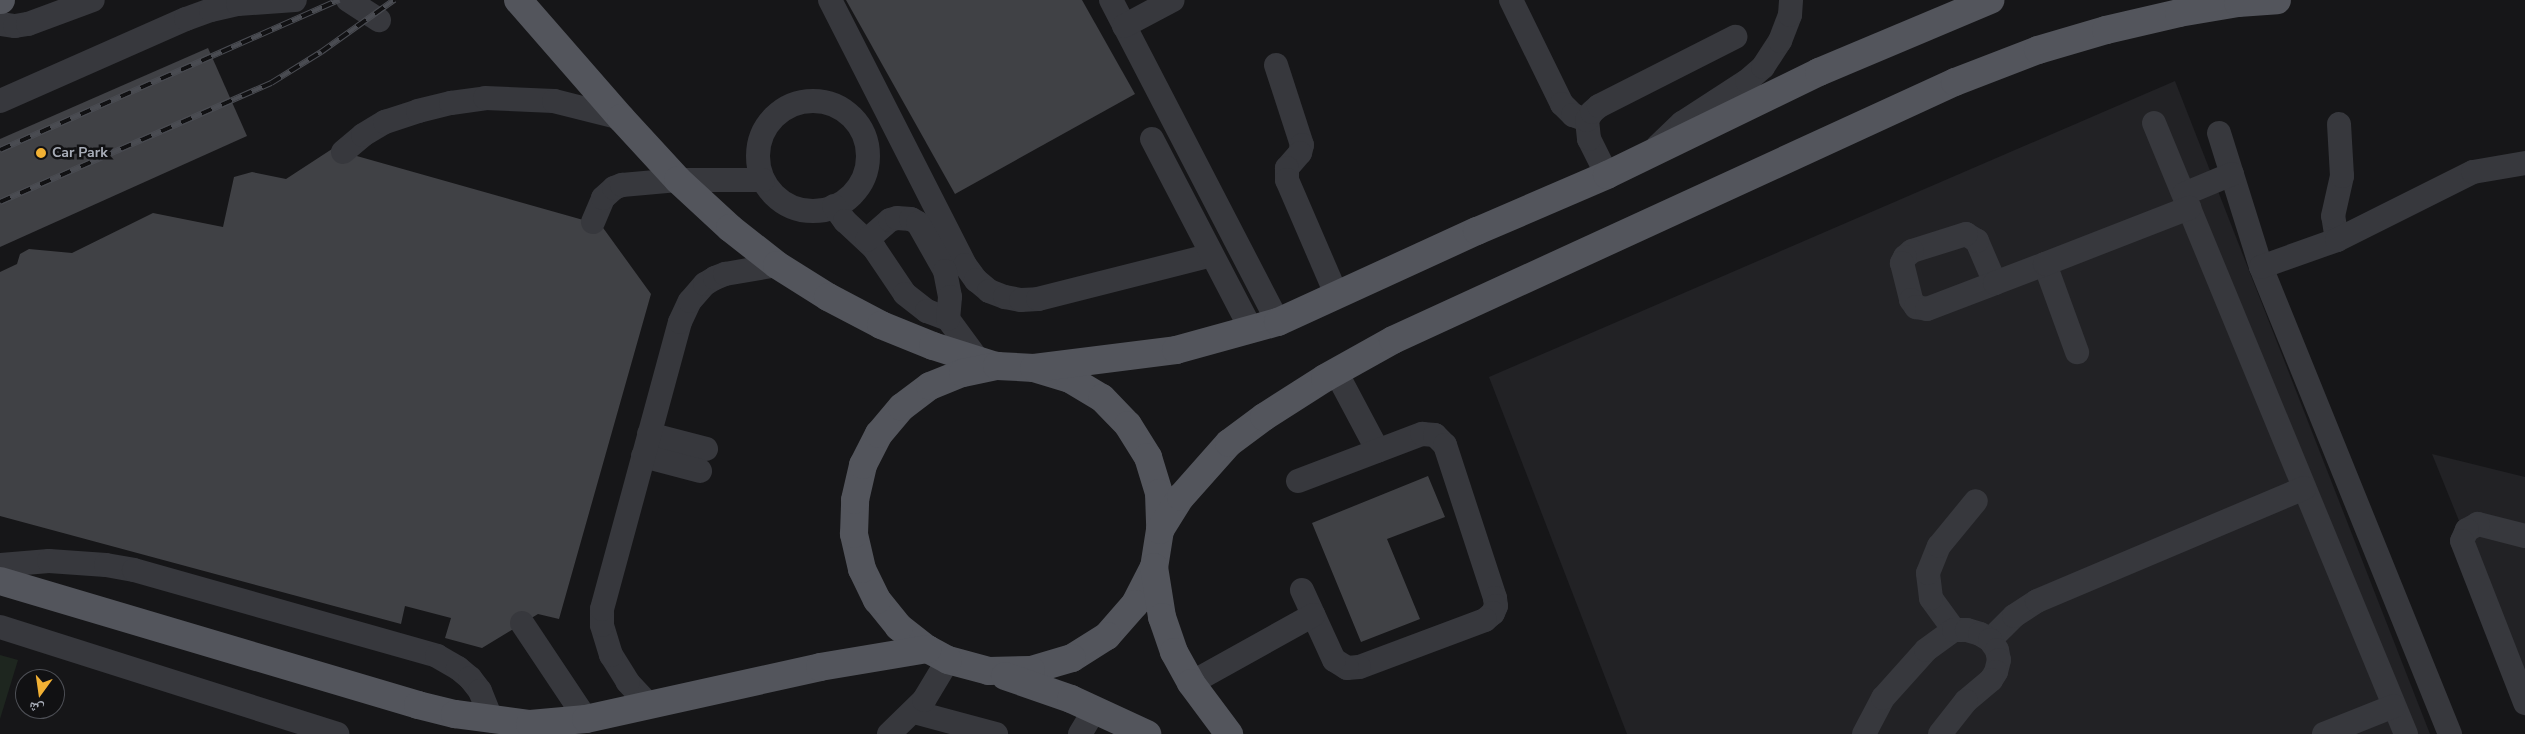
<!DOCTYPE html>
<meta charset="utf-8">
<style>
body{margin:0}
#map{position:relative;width:2525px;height:734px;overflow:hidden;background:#161618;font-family:"Nunito Sans","Noto Naskh Arabic",sans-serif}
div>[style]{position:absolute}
.built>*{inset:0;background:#222225}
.green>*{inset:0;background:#1e261f}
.building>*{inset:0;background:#404145}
.minor>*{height:24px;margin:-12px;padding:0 12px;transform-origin:12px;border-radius:12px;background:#37383d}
.minor>.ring{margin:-12px;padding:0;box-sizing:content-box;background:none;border:24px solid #37383d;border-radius:50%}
.major>*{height:28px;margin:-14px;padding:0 14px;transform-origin:14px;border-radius:14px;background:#53555c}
.rail>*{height:5.5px;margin-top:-2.75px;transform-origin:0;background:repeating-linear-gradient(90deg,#111113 0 11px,#4a4c52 0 22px);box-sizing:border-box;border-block:1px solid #4a4c52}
.dots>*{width:14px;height:14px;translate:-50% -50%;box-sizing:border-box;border:2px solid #111113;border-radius:50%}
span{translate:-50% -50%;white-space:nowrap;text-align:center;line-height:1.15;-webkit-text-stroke:5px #111113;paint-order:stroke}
.poi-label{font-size:14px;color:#a8adb8;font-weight:700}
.left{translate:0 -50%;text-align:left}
.north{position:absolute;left:15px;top:669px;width:50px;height:50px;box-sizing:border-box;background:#111113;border:1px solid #4d4f55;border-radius:50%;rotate:194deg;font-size:14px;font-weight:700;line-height:20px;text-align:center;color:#a8adb8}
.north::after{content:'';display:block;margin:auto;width:18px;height:22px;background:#f2b134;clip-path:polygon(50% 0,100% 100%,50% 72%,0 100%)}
</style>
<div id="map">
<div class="built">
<div style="clip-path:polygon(2175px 81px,2430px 734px,1627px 734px,1489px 377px)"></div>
<div style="clip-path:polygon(2432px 454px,2525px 477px,2525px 684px)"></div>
</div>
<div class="green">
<div style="clip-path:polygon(0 655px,18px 660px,0 719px)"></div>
</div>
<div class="building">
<div style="clip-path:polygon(846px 0,1082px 0,1135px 94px,955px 194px)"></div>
<div style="clip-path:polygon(208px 48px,247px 136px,0 247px,0 139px)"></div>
<div style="clip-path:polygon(332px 149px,601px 225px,651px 294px,559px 619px,538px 614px,482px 648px,445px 638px,451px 618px,405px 606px,401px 624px,0 516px,0 272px,17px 264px,20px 254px,29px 249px,72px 253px,153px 213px,223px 227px,234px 177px,252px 172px,286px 179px)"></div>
<div style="clip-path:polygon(1428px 476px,1445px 517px,1387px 539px,1420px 619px,1361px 642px,1312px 523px)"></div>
</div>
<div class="minor">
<div style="left:348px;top:0;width:37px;rotate:33deg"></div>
<div style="left:830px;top:0;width:297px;rotate:63deg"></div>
<div style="left:965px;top:265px;width:19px;rotate:54deg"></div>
<div style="left:976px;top:280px;width:17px;rotate:40deg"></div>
<div style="left:989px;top:291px;width:17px;rotate:21deg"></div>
<div style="left:1005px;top:297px;width:16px;rotate:11deg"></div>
<div style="left:1021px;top:300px;width:17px;rotate:-3deg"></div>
<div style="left:1038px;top:299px;width:179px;rotate:-14.2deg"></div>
<div style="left:1111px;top:0;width:363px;rotate:62.6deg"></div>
<div style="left:1511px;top:0;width:116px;rotate:63.9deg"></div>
<div style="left:1562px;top:104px;width:16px;rotate:45deg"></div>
<div style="left:1573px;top:115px;width:15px;rotate:20deg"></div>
<div style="left:0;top:24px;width:15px;rotate:8deg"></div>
<div style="left:15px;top:26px;width:13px;rotate:-9deg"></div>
<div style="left:28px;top:24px;width:69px;rotate:-20.3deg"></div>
<div style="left:1124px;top:26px;width:55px;rotate:-28deg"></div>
<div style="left:1276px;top:65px;width:84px;rotate:72deg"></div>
<div style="left:1302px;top:145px;width:8px;rotate:104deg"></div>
<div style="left:1300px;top:153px;width:20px;rotate:131deg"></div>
<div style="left:1287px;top:168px;width:12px;rotate:90deg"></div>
<div style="left:1287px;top:180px;width:126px;rotate:66.7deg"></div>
<div style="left:0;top:101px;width:203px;rotate:-23.8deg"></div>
<div style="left:186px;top:19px;width:27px;rotate:-20deg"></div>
<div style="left:211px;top:10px;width:28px;rotate:-13deg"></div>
<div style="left:238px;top:4px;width:57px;rotate:-4deg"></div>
<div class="ring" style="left:758px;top:101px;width:86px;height:86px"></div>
<div style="left:2154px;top:123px;width:661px;rotate:67.59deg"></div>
<div style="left:2219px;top:133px;width:140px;rotate:72.6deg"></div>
<div style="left:2261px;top:267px;width:504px;rotate:67.97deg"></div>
<div style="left:1152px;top:139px;width:216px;rotate:62.5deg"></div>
<div style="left:1658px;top:146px;width:33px;rotate:-44deg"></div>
<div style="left:1682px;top:123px;width:77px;rotate:-32.9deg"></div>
<div style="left:1747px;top:81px;width:21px;rotate:-41deg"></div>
<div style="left:1763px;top:67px;width:31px;rotate:-57deg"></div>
<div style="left:1780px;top:41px;width:28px;rotate:-69deg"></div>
<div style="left:1790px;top:15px;width:15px;rotate:-86deg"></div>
<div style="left:343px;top:152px;width:26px;rotate:-40deg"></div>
<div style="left:363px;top:135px;width:26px;rotate:-31deg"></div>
<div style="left:385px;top:122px;width:35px;rotate:-18deg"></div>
<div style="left:418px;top:111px;width:34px;rotate:-14deg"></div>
<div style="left:451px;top:103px;width:34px;rotate:-8deg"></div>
<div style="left:485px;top:98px;width:69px;rotate:2.5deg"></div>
<div style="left:554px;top:101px;width:69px;rotate:14.2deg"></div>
<div style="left:1607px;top:175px;width:40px;rotate:-116.6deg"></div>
<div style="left:1589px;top:139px;width:19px;rotate:-96deg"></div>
<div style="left:1587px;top:120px;width:9px;rotate:-58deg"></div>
<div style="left:1592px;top:112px;width:9px;rotate:-41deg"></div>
<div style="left:1599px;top:106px;width:153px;rotate:-26.9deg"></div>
<div style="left:2184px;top:194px;width:52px;rotate:-22.6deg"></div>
<div style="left:834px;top:206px;width:19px;rotate:54deg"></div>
<div style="left:845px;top:221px;width:40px;rotate:43deg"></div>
<div style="left:874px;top:248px;width:55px;rotate:56deg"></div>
<div style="left:905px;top:294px;width:28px;rotate:38deg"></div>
<div style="left:927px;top:311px;width:22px;rotate:21deg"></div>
<div style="left:948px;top:319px;width:51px;rotate:53.8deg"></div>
<div style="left:593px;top:222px;width:26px;rotate:-67deg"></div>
<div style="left:603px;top:198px;width:15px;rotate:-42deg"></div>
<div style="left:614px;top:188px;width:9px;rotate:-21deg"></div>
<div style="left:622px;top:185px;width:56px;rotate:-5.1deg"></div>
<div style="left:678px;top:180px;width:85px"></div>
<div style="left:867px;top:240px;width:30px;rotate:-41deg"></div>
<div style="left:890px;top:220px;width:7px;rotate:-16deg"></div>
<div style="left:897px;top:218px;width:14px;rotate:4deg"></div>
<div style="left:911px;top:219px;width:8px;rotate:30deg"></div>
<div style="left:918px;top:223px;width:55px;rotate:60.6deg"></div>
<div style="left:945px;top:271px;width:26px;rotate:79deg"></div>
<div style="left:950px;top:297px;width:22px;rotate:95deg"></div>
<div style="left:2337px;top:240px;width:24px;rotate:-99deg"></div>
<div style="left:2333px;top:216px;width:41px;rotate:-77.3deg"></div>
<div style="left:2342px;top:176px;width:52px;rotate:-93.3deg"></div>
<div style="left:2045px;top:264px;width:94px;rotate:70deg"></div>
<div style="left:2261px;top:267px;width:81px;rotate:-19.6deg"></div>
<div style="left:2337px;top:240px;width:152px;rotate:-26.6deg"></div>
<div style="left:2473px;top:172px;width:53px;rotate:-9.8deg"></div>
<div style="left:1995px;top:283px;width:46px;rotate:-113.2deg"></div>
<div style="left:1977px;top:241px;width:13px;rotate:-148deg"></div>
<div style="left:1966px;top:234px;width:57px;rotate:162.5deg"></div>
<div style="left:1912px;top:251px;width:9px;rotate:139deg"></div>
<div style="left:1905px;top:257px;width:7px;rotate:117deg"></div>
<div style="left:1902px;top:263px;width:38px;rotate:76deg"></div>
<div style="left:1911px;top:300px;width:9px;rotate:54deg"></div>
<div style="left:1916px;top:307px;width:11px;rotate:10deg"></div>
<div style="left:1927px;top:309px;width:73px;rotate:-20.9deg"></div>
<div style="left:1995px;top:283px;width:53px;rotate:-20.8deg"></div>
<div style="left:2045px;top:264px;width:155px;rotate:-21.3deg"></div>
<div style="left:1336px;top:372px;width:89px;rotate:62deg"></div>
<div style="left:649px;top:434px;width:59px;rotate:14.7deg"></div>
<div style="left:643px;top:456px;width:59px;rotate:14.7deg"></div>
<div style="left:1298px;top:481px;width:133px;rotate:-20.8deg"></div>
<div style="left:1422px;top:434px;width:13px;rotate:4deg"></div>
<div style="left:1435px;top:435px;width:14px;rotate:45deg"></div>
<div style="left:1445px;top:445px;width:161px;rotate:71.9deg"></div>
<div style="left:1495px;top:598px;width:8px;rotate:83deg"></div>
<div style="left:1496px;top:606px;width:8px;rotate:113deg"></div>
<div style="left:1493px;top:613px;width:11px;rotate:139deg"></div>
<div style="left:1485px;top:620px;width:134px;rotate:159.5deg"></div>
<div style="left:1359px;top:667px;width:12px;rotate:175deg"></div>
<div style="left:1347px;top:668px;width:15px;rotate:-148deg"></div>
<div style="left:1334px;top:660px;width:77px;rotate:-114.6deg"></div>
<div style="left:2525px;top:536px;width:49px;rotate:-165.7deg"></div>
<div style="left:2478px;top:524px;width:13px;rotate:151deg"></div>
<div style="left:2467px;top:530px;width:12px;rotate:114deg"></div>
<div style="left:2462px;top:541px;width:174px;rotate:68.7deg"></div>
<div style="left:0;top:565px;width:49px;rotate:-4.7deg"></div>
<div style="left:49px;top:561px;width:57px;rotate:4deg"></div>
<div style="left:106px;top:565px;width:28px;rotate:10deg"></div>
<div style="left:134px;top:570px;width:315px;rotate:15.8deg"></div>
<div style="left:437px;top:656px;width:24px;rotate:30deg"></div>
<div style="left:458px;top:668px;width:16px;rotate:40deg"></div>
<div style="left:470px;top:678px;width:16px;rotate:52deg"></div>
<div style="left:480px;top:691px;width:32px;rotate:68deg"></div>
<div style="left:522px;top:623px;width:115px;rotate:56.3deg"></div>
<div style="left:0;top:627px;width:354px;rotate:17.6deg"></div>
<div style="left:1954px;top:630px;width:39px;rotate:-126deg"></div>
<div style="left:1931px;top:598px;width:25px;rotate:-97deg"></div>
<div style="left:1928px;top:573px;width:29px;rotate:-68deg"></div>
<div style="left:1939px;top:546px;width:58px;rotate:-50.6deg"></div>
<div style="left:1990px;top:640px;width:34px;rotate:-45deg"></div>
<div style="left:2014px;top:616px;width:27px;rotate:-33deg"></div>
<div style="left:2037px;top:601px;width:290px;rotate:-22.9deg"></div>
<div style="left:1191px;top:683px;width:140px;rotate:-29.1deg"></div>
<div style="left:650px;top:706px;width:33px;rotate:-133deg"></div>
<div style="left:628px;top:682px;width:32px;rotate:-122deg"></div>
<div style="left:611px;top:655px;width:31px;rotate:-107deg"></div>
<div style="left:602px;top:625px;width:16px;rotate:-90deg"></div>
<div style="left:602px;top:609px;width:297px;rotate:-74.8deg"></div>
<div style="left:680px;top:322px;width:23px;rotate:-65deg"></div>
<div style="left:690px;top:301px;width:23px;rotate:-49deg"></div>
<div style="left:705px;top:284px;width:12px;rotate:-31deg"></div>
<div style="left:715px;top:278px;width:11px;rotate:-22deg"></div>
<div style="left:725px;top:274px;width:53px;rotate:-9.8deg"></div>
<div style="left:914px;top:712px;width:85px;rotate:15deg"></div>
<div style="left:889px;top:734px;width:49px;rotate:-44.2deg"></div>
<div style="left:924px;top:700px;width:47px;rotate:-59deg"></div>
<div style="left:1080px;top:734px;width:29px;rotate:-59deg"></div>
<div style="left:1864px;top:734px;width:41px;rotate:-62.2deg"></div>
<div style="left:1883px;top:698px;width:64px;rotate:-48.1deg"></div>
<div style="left:1926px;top:650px;width:34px;rotate:-36deg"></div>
<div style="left:1954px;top:630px;width:13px"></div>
<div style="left:1967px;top:630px;width:14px;rotate:17deg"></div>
<div style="left:1980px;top:634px;width:12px;rotate:31deg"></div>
<div style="left:1990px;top:640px;width:12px;rotate:55deg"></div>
<div style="left:1997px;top:650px;width:10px;rotate:79deg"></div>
<div style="left:1999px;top:660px;width:12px;rotate:104deg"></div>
<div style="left:1996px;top:672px;width:9px;rotate:122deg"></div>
<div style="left:1991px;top:680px;width:33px;rotate:140deg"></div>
<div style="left:1966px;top:701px;width:42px;rotate:128.2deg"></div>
<div style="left:2324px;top:734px;width:75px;rotate:-21.8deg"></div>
</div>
<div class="major">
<div style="left:0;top:0;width:1px"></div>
<div style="left:518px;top:0;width:157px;rotate:48.9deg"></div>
<div style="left:621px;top:118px;width:84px;rotate:47.4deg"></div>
<div style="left:678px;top:180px;width:71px;rotate:42.7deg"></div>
<div style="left:730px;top:228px;width:60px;rotate:38.2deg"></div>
<div style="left:777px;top:265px;width:60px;rotate:32.1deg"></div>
<div style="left:828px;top:297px;width:60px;rotate:27.8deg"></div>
<div style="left:881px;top:325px;width:56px;rotate:22deg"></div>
<div style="left:933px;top:346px;width:63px;rotate:17.6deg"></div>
<div style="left:1034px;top:368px;width:38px;rotate:17deg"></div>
<div style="left:1070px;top:379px;width:37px;rotate:31deg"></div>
<div style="left:1102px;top:398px;width:37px;rotate:46deg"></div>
<div style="left:1128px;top:425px;width:38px;rotate:58deg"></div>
<div style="left:1148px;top:457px;width:38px;rotate:73deg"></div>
<div style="left:1159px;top:493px;width:37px;rotate:88deg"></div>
<div style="left:1160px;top:530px;width:37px;rotate:99deg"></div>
<div style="left:1154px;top:567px;width:42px;rotate:117.2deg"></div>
<div style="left:1135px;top:604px;width:43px;rotate:131.2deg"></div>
<div style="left:1107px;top:636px;width:41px;rotate:147.8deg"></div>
<div style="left:1072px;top:658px;width:43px;rotate:163.7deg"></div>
<div style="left:1031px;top:670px;width:42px;rotate:178.6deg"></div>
<div style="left:989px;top:671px;width:42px;rotate:-165deg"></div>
<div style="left:948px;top:660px;width:24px;rotate:-152deg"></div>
<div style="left:927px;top:649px;width:36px;rotate:-142deg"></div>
<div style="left:899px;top:627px;width:35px;rotate:-129deg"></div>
<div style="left:877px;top:600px;width:34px;rotate:-116deg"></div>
<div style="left:862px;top:569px;width:36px;rotate:-103deg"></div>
<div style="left:854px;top:534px;width:34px;rotate:-88deg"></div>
<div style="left:855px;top:500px;width:36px;rotate:-77deg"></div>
<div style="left:863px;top:465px;width:35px;rotate:-63deg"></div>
<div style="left:879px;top:434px;width:35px;rotate:-50deg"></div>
<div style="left:902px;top:407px;width:35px;rotate:-37deg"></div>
<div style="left:930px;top:386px;width:35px;rotate:-22deg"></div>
<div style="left:963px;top:373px;width:35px;rotate:-12deg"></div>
<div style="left:997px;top:366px;width:37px;rotate:3deg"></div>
<div style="left:1034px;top:368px;width:143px;rotate:-7.2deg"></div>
<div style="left:1176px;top:350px;width:106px;rotate:-15.4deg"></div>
<div style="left:1278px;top:322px;width:219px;rotate:-24.6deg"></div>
<div style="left:1477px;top:231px;width:142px;rotate:-23.3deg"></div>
<div style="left:1607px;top:175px;width:236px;rotate:-25.9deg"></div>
<div style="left:1819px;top:72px;width:186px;rotate:-22.8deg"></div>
<div style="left:1160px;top:530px;width:39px;rotate:-58deg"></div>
<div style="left:1181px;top:497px;width:72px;rotate:-48.4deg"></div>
<div style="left:1229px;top:443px;width:44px;rotate:-36.6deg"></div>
<div style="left:1264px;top:417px;width:72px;rotate:-32.6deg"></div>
<div style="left:1325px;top:378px;width:78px;rotate:-29.2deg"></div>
<div style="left:1393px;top:340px;width:618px;rotate:-24.66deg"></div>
<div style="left:1955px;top:82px;width:89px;rotate:-21.1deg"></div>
<div style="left:2038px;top:50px;width:71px;rotate:-16.4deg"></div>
<div style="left:2106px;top:30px;width:75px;rotate:-13.1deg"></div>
<div style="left:2179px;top:13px;width:60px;rotate:-9.6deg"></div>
<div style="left:2238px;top:3px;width:39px;rotate:-4deg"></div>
<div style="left:1154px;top:567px;width:51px;rotate:80.9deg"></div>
<div style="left:1162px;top:617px;width:37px;rotate:71deg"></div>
<div style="left:1174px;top:652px;width:35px;rotate:61deg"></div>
<div style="left:1191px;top:683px;width:64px;rotate:53.3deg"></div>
<div style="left:0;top:581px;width:436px;rotate:16.5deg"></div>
<div style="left:418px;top:705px;width:38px;rotate:14deg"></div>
<div style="left:455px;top:714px;width:76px;rotate:7.6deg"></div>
<div style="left:530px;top:724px;width:56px;rotate:-5.1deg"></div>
<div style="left:586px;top:719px;width:240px;rotate:-12.5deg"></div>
<div style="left:820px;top:667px;width:109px;rotate:-9.5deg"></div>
<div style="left:1005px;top:676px;width:70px;rotate:19.2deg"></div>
<div style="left:1071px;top:699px;width:84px;rotate:24.7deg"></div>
</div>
<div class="rail">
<div style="left:0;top:150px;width:371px;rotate:-23.9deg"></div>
<div style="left:0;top:202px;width:296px;rotate:-23.7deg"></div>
<div style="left:271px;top:83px;width:59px;rotate:-31.8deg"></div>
<div style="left:321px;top:52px;width:90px;rotate:-35.5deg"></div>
</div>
<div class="dots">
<div style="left:41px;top:153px;background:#f2b134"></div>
</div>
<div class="poi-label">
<span class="left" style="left:52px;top:153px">Car Park</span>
</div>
<div class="north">ش</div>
</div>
